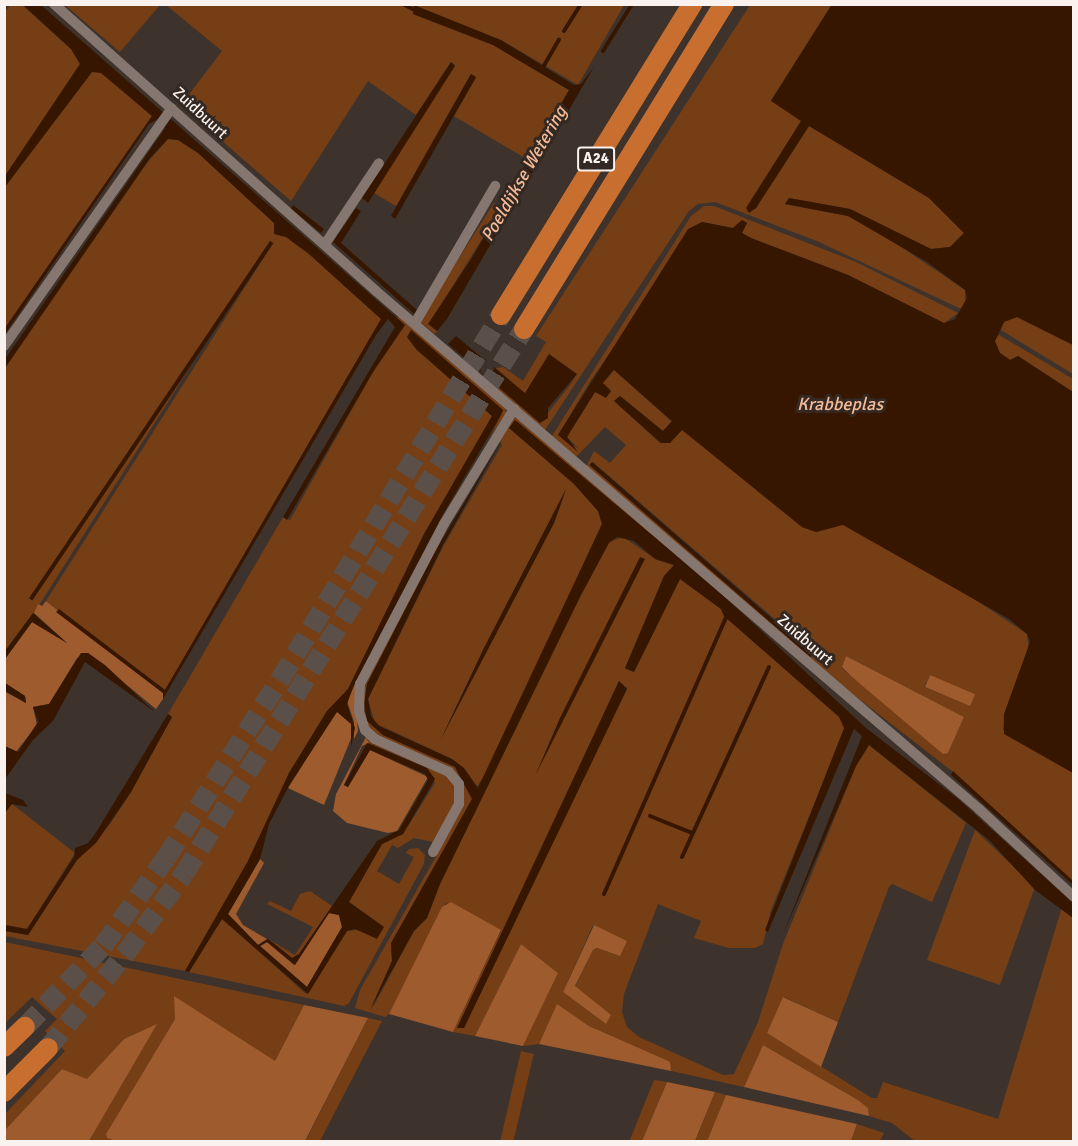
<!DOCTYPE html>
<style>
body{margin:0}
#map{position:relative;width:1078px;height:1146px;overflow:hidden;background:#3e332c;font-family:Signika,sans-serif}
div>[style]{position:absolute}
.green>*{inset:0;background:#763e14;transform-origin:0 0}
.forest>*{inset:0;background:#9e5b2d;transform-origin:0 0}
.water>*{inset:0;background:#371600;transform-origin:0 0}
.pier>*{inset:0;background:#3e332c}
.round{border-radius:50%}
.stream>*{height:4px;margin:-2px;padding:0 2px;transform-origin:2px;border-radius:2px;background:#371600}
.highway-tunnel>*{height:20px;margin-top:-10px;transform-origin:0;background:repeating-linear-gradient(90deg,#5a5049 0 20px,transparent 0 30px)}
.street>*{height:10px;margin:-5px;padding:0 5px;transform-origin:5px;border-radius:5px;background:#85776f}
.highway>*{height:20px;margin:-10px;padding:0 10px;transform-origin:10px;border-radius:10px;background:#c86f30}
span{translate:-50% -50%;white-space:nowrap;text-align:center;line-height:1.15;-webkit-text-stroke:6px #342922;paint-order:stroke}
.shield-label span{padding:2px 4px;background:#342922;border:2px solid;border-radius:4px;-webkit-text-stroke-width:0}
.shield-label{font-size:15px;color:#faf2ee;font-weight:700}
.street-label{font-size:16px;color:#faf2ee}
.water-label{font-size:18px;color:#f4ba97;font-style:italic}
.frame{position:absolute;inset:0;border:6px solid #faf2ee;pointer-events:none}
</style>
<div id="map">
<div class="green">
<div style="clip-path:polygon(10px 5px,22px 5px,71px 49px,80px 64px,5px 176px,5px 12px)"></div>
<div style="clip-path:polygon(65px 5px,160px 5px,120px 52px)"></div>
<div style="clip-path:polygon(166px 5px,624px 5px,578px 85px,501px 40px,413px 14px,493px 45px,569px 90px,530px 161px,454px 116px,476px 78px,471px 74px,396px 206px,374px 193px,455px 65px,451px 62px,416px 115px,368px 81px,291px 201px,181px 105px,222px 51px)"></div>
<div style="clip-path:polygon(750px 5px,832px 5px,771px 100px,801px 121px,747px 212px,756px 208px,809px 126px,929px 198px,964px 233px,950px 247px,931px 249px,850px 209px,789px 198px,785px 204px,848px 216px,885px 236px,965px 290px,965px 302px,961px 309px,817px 241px,715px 202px,698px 204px,689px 211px,545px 430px,489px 382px,489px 377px,540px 423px,570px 385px,577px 374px,525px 394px,496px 368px,503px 367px,523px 381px,546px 342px,536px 336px)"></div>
<div style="clip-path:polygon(92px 72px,101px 72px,152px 116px,5px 328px,4px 187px)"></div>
<div style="clip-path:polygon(168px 139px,178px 140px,198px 153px,274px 223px,275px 234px,286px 237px,309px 254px,381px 319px,165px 690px,46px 601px,273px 243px,270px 241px,36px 610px,5px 651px,5px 368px,147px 163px)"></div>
<div style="clip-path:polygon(494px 203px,502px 207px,429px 324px,437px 331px,435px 334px,419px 321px)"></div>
<div style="clip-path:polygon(evenodd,704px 206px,714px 206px,856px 262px,958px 313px,944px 323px,848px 275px,751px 238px,742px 233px,747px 223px,742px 220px,733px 228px,702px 222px,591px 380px,558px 435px,579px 449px,567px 437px,595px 392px,610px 389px,602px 384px,613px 369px,672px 422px,663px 431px,620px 396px,614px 401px,660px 443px,670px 443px,682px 429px,802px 527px,816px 532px,842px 524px,849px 528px,950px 583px,1027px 634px,1029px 650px,1004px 714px,1003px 730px,1073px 773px,1073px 881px,952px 771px,823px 671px,586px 467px,594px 451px,610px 463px,626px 445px,605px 427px,576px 457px,552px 436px,691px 216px,704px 206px,593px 462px,813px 652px,812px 656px,590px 465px,593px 462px,704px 206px,846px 656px,964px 717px,948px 753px,852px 677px,842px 668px,846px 656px,704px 206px,930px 675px,971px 706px,924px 687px,930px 675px)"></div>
<div style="clip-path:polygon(400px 315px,505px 406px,506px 413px,491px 436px,503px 410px,411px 330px,416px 349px,492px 416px,424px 534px,348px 689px,327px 711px,289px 773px,248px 861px,185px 971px,5px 936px,5px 931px,28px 935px,77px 860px,110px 824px,131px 792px,172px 717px,168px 714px,283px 517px,290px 520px,373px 372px,405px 325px,397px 318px)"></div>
<div style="clip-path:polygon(1017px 317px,1073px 345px,1073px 374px,1001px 330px,1004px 322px)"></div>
<div style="clip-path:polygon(999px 335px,1073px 379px,1073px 392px,1018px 356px,1010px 360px,1000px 353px,994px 341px)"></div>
<div style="clip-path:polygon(evenodd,516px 417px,666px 544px,639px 527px,518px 422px,509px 428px,574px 484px,598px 511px,602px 524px,490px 767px,476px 788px,452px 759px,375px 723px,368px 699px,444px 545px,502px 445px,500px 441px,510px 418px,516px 417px,566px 490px,554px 523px,441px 739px,484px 648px,566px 490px)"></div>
<div style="clip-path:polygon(evenodd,623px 537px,657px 560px,674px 565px,664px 576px,625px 669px,634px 672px,680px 579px,721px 609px,724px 616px,840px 717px,845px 728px,771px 910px,763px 944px,755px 948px,729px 948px,694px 938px,701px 921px,658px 904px,624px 994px,622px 1012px,627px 1027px,639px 1037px,723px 1075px,734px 1074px,758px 1022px,783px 944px,856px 766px,869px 745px,966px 823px,932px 902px,892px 884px,889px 887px,838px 1022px,784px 997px,767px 1033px,872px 1098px,877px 1098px,883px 1082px,998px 1119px,1062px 907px,1074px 918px,1073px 1141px,915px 1141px,892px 1123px,869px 1116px,868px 1108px,858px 1100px,763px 1045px,744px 1087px,671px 1071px,664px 1059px,589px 1026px,557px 1005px,539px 1044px,523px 1046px,558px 973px,521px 944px,475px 1036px,453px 1032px,501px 931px,446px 903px,389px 1014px,385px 1017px,355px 1008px,360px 990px,438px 853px,462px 785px,375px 735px,366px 723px,362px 692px,437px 542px,441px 542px,367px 684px,365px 711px,367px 721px,383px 735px,455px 767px,472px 799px,391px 947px,392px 961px,371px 1011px,414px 931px,427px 918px,440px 884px,580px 597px,609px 542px,623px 537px,619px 681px,627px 688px,464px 1028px,458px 1028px,619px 681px,623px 537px,593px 925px,620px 956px,597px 948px,593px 950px,575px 987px,606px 1024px,563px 992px,593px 925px)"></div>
<div style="clip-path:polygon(366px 737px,448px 775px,455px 785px,457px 800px,433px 842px,414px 838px,398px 848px,392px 845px,377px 871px,399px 884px,414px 857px,406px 853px,409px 849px,418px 848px,425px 855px,424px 864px,349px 1003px,344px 1006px,189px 972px,222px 919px,306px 994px,347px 931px,384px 927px,349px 902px,382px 844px,403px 834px,435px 783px,427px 768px,369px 743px)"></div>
<div style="clip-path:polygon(12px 804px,75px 853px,27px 929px,5px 925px,4px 813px)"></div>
<div style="clip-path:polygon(975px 830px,1035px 887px,1000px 985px,927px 960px)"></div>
<div style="clip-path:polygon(310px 891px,332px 906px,299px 954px,292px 958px,270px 940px,295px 955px,313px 927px,267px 904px,270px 901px,291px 911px,300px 894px)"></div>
<div style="clip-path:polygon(5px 942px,304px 1005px,275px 1061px,175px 1019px,106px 1134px,107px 1138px,119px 1141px,89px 1141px,156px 1025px,124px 1039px,87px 1080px,62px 1069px,5px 1130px,5px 1114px,65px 1051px,45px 1031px,57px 1019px,32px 997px,5px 1023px)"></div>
<div style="clip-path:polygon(368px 1018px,382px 1021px,320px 1141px,305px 1142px)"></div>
<div style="left:521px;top:1051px;width:13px;height:99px;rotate:13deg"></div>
<div style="clip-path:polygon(654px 1080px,667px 1082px,642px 1141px,629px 1142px)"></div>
<div style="clip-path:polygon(715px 1092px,726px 1095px,707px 1141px,695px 1142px)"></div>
<div style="clip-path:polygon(857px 1124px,884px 1133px,880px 1141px,851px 1142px)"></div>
</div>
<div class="forest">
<div style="clip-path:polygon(46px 601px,163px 693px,163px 699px,156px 709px,88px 653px,77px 658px,49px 704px,33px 707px,37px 725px,15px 753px,5px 746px,4px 691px,26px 703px,25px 696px,5px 683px,5px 659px,32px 622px,67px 643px,34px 613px,38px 604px,42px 606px)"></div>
<div style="clip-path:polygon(846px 656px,964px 717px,948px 753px,943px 754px,852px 677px,842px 667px)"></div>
<div style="clip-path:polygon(361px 671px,355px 701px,358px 731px,354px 739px,354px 722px,347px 701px)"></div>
<div style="left:930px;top:675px;width:49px;height:13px;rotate:23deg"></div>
<div style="clip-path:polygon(336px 712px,342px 712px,351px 722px,352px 736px,324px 805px,288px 788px)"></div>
<div style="clip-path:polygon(366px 737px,369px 743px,362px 746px,344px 785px,348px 787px,370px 750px,428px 777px,397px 831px,388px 833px,347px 823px,333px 811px,336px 794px)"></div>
<div style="clip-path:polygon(260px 859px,264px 863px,236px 914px,243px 925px,267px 939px,258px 945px,228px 914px)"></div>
<div style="clip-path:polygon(451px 902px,501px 930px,453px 1032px,389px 1014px,442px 907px)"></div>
<div style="clip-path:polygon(329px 913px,339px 915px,342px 927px,307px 987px,260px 946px,267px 942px,294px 965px)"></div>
<div style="clip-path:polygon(594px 925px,627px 941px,620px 956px,597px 948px,593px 950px,575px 986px,611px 1015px,606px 1024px,563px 992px)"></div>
<div style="clip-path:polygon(521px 944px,558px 973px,523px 1046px,475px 1036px)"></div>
<div style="clip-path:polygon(174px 996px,275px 1061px,304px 1005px,368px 1018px,305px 1141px,119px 1142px,107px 1138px,106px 1134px,175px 1019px)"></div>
<div style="clip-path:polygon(783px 997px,838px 1022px,821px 1067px,767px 1033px)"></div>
<div style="clip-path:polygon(557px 1004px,589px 1026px,664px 1059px,670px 1062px,671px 1071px,539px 1044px)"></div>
<div style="clip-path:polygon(157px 1024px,89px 1141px,5px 1141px,5px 1130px,62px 1069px,87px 1079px,124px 1039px)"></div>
<div style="clip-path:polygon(763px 1045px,858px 1100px,868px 1108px,869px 1116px,744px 1087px)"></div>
<div style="clip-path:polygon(667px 1082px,715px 1092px,695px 1141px,642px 1141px)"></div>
<div style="clip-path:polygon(726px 1095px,857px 1124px,851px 1141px,707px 1141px)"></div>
</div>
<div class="water">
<div style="clip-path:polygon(22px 4px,41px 5px,405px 325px,373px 372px,287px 520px,283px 517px,395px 327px,388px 319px,376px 335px,163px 699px,163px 693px,56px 612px,59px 609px,165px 690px,381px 319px,309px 254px,286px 237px,274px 234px,274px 223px,198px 153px,178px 140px,168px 139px,150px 158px,5px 368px,5px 359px,165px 128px,158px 119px,149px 124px,5px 334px,5px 328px,152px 116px,101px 73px,92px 72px,5px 187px,5px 176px,80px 64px,71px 49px)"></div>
<div style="clip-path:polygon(832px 4px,1073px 5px,1073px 345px,1017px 317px,1004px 322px,995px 341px,1000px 353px,1010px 360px,1018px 356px,1073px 392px,1073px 773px,1004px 734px,1004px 714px,1030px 642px,1027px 634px,1009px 619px,843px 525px,816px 532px,802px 527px,682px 430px,670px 443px,661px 443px,614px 401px,620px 396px,663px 431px,672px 421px,614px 370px,603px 383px,611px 391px,606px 398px,595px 392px,567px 437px,578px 452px,558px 435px,688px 229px,702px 222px,733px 228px,742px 220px,747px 223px,742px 233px,751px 238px,848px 275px,944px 323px,955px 319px,967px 298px,965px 290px,927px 262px,848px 216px,785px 204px,789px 198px,850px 209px,931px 249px,950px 247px,964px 233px,929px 198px,809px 126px,756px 208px,749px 213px,746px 208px,801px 121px,771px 101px)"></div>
<div style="clip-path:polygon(414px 5px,501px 40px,574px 85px,581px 84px,594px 67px,447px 319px,437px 331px,428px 324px,473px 256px,569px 90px,493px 45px,413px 14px)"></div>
<div style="clip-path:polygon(451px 62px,455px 66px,368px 203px,362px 198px)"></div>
<div style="clip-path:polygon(471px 74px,476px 77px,395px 219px,391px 216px)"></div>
<div style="clip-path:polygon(293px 205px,324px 229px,321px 233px,291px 209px)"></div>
<div style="clip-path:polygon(356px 208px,361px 211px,341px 243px,417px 310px,414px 314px,333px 242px)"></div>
<div style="left:270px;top:241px;width:4px;height:431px;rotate:34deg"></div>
<div style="clip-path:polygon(evenodd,411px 330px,503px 410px,501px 415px,442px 516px,354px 685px,347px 704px,355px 728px,351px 747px,351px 724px,337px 712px,290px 784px,269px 824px,260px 859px,228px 914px,258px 945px,268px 939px,292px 958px,299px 954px,377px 841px,399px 830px,428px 780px,425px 774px,370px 750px,348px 787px,344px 785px,367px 743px,427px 768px,435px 779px,403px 834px,382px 844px,349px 902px,384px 927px,377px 939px,355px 929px,347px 931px,308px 994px,222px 919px,189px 972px,185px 971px,248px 861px,289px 773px,327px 711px,348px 689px,424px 534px,492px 416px,416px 349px,407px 337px,411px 330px,329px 913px,339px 915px,342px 927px,307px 987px,260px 946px,267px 942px,295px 965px,329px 913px)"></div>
<div style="clip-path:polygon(456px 336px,525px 393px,549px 354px,577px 374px,548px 408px,548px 418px,540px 423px,448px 344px)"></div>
<div style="clip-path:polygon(515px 420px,713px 586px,866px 728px,957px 798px,1073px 903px,1073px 918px,1035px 890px,989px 840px,869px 745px,856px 766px,782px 937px,862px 736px,854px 729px,768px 932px,765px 930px,844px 728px,839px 717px,724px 616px,721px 609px,680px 579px,634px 672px,625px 668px,664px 576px,674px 565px,655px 559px,634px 541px,617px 537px,609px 543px,580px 597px,440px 884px,427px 918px,414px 931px,370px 1010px,392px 961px,391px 943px,472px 799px,455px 767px,383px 735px,367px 721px,364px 703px,367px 684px,434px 553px,502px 440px,443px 545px,368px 699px,371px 716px,379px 726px,452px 759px,464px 768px,478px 788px,602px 524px,598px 511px,574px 484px,509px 428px)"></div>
<div style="left:592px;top:462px;width:293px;height:4px;rotate:41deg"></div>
<div style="clip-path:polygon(566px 489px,554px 523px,441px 739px,484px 648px)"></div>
<div style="clip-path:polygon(640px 557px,645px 559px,535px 776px,560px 718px)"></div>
<div style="clip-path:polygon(33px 613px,67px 643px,32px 622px,5px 659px,5px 651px)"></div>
<div style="clip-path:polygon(81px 653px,88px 653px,105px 665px,155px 712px,85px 662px,53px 721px,33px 740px,5px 779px,5px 746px,18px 752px,38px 722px,33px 707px,49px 704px)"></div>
<div style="clip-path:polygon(619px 681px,627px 689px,464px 1028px,457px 1028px)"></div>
<div style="clip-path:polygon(5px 683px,25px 696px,26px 703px,5px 691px)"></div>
<div style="clip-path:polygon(168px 714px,172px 717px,131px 792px,96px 843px,77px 860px,28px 935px,5px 931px,5px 925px,27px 929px,74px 857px,75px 848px,88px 843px,95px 834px)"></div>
<div style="clip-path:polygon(953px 771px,1073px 881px,1073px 885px,951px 775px)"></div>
<div style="clip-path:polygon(5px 793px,23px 800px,28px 807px,12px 804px,5px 813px)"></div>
</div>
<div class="pier">
<div class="round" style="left:480px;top:361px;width:14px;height:14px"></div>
</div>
<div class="stream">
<div style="left:403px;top:4px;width:15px;rotate:28deg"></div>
<div style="left:564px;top:31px;width:32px;rotate:-58deg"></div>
<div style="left:603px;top:51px;width:55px;rotate:-58.3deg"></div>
<div style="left:542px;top:69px;width:34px;rotate:-60deg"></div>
<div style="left:650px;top:816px;width:45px;rotate:22deg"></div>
<div style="left:682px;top:857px;width:209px;rotate:-65.4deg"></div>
<div style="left:604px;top:894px;width:302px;rotate:-66.2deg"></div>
</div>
<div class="highway-tunnel">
<div style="left:25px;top:1027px;width:112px;rotate:-46.1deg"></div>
<div style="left:103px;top:946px;width:108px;rotate:-54.4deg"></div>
<div style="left:166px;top:858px;width:211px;rotate:-57.4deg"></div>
<div style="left:280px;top:680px;width:427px;rotate:-58.8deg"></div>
<div style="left:48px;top:1048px;width:123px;rotate:-50.6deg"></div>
<div style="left:126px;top:953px;width:98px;rotate:-53.7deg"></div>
<div style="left:184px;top:874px;width:642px;rotate:-58.04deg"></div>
</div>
<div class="street">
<div style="left:54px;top:4px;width:431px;rotate:41.7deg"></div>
<div style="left:376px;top:291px;width:795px;rotate:40.66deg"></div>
<div style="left:979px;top:809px;width:129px;rotate:42.8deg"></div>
<div style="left:325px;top:244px;width:97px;rotate:-56.3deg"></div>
<div style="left:415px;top:323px;width:159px;rotate:-59.7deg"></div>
<div style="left:4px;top:346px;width:291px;rotate:-54.8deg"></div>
<div style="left:433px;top:852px;width:55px;rotate:-61.6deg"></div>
<div style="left:459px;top:804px;width:20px;rotate:-90deg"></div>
<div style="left:459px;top:784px;width:16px;rotate:-130deg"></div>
<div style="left:449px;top:772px;width:81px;rotate:-156deg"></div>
<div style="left:375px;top:739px;width:13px;rotate:-138deg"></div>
<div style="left:365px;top:730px;width:20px;rotate:-108deg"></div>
<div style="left:359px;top:711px;width:27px;rotate:-88deg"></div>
<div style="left:360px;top:684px;width:181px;rotate:-62.3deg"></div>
<div style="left:444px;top:524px;width:135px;rotate:-58.7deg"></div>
</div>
<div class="highway">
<div style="left:501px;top:315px;width:365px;rotate:-58.4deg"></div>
<div style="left:524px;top:329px;width:382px;rotate:-58.4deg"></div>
<div style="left:4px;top:1047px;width:29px;rotate:-44deg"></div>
<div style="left:4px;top:1092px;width:62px;rotate:-45deg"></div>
</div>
<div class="shield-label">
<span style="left:596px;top:159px">A24</span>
</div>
<div class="street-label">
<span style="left:200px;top:113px;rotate:43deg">Zuidbuurt</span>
<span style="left:805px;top:640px;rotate:41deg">Zuidbuurt</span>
</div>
<div class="water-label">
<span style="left:524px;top:174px;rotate:-60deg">Poeldijkse Wetering</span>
<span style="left:840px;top:404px">Krabbeplas</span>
</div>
<div class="frame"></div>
</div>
